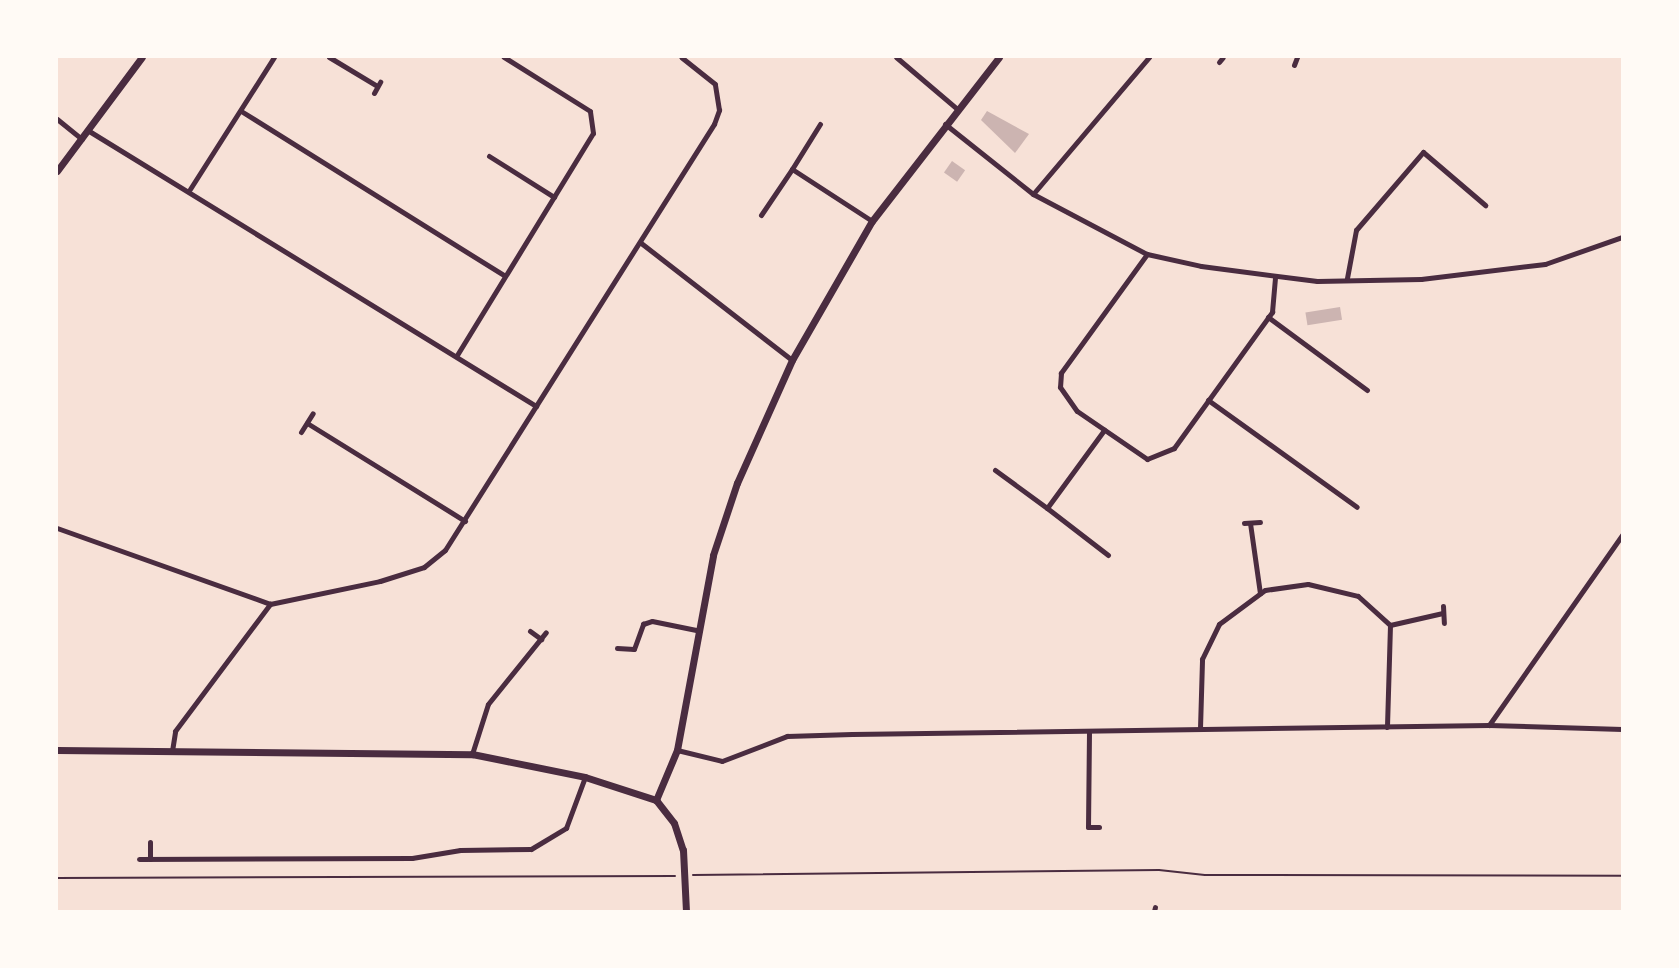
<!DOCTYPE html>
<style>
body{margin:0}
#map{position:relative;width:1679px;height:968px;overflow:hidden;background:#f7e1d7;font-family:"Titillium Web",sans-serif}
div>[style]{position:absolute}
.building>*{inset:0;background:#ccb4b1;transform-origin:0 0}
.path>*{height:2px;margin:-1px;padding:0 1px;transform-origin:1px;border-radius:1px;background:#4a2c40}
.minor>*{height:5px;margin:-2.5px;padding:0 2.5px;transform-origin:2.5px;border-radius:2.5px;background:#4a2c40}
.tertiary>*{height:7px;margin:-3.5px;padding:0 3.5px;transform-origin:3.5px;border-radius:3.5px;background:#4a2c40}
span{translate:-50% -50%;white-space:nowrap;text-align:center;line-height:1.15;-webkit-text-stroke:6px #fffaf5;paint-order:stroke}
.frame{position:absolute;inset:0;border:58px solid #fffaf5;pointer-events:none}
</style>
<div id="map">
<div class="building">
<div style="clip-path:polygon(987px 111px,1029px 134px,1015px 153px,981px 120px)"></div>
<div style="left:952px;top:161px;width:16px;height:14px;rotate:35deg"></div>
<div style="left:1340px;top:307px;width:13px;height:35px;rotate:81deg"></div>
</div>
<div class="path">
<div style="left:693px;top:875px;width:466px;rotate:-0.6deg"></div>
<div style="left:1159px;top:870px;width:46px;rotate:6.2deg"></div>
<div style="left:1205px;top:875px;width:417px;rotate:0.1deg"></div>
<div style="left:57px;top:878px;width:618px;rotate:-0.19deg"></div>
</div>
<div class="minor">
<div style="left:329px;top:57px;width:56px;rotate:31.1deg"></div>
<div style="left:896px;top:57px;width:79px;rotate:40.4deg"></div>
<div style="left:1219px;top:62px;width:6px;rotate:-51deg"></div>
<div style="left:1294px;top:65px;width:9px;rotate:-69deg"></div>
<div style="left:374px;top:93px;width:13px;rotate:-61deg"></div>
<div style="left:241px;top:111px;width:309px;rotate:32deg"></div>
<div style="left:57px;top:119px;width:32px;rotate:39deg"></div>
<div style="left:820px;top:124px;width:53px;rotate:121.9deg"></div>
<div style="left:792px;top:169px;width:95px;rotate:33deg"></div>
<div style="left:945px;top:124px;width:112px;rotate:38.5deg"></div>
<div style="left:1033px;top:194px;width:129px;rotate:27.8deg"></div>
<div style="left:1147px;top:254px;width:55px;rotate:12.5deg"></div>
<div style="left:1201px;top:266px;width:117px;rotate:7.4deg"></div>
<div style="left:1317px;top:281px;width:104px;rotate:-1.1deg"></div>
<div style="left:1421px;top:279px;width:125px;rotate:-6.9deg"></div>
<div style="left:1545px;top:264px;width:82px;rotate:-19.3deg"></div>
<div style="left:89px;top:131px;width:525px;rotate:31.6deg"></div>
<div style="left:489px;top:156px;width:77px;rotate:32.2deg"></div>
<div style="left:190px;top:189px;width:156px;rotate:-57.5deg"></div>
<div style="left:1033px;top:194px;width:180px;rotate:-49.7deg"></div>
<div style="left:761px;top:215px;width:55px;rotate:-56deg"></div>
<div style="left:641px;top:243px;width:191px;rotate:37.8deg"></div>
<div style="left:1147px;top:254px;width:147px;rotate:125.9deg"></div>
<div style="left:1061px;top:373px;width:14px;rotate:94deg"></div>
<div style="left:1060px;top:387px;width:29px;rotate:55deg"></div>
<div style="left:1077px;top:411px;width:85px;rotate:34.4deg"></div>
<div style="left:1147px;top:459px;width:29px;rotate:-22deg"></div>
<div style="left:1174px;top:448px;width:168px;rotate:-54.2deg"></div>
<div style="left:1272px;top:312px;width:35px;rotate:-85deg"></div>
<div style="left:1347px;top:278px;width:49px;rotate:-79.4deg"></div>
<div style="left:1356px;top:230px;width:103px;rotate:-49.3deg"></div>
<div style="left:1423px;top:152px;width:82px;rotate:40.5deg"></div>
<div style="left:1268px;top:317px;width:123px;rotate:36.4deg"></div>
<div style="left:457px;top:355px;width:260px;rotate:-58.5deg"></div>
<div style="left:593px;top:133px;width:22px;rotate:-98deg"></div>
<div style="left:590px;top:111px;width:102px;rotate:-147.9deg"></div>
<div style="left:1208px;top:400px;width:183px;rotate:35.7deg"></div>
<div style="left:307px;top:423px;width:186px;rotate:31.8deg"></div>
<div style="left:301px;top:432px;width:22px;rotate:-58deg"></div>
<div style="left:995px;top:470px;width:64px;rotate:36.2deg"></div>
<div style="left:1047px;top:508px;width:97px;rotate:-53.8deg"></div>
<div style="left:1047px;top:508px;width:77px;rotate:37.6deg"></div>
<div style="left:1244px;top:523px;width:16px;rotate:-4deg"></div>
<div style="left:1250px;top:523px;width:71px;rotate:81.9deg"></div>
<div style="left:57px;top:528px;width:226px;rotate:19.6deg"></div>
<div style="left:1443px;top:606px;width:17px;rotate:87deg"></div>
<div style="left:1390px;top:625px;width:54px;rotate:-12.8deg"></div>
<div style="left:530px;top:631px;width:14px;rotate:36deg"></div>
<div style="left:617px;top:648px;width:17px;rotate:3deg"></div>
<div style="left:634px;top:649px;width:27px;rotate:-70deg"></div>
<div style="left:643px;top:624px;width:9px;rotate:-18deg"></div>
<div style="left:652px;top:621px;width:45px;rotate:11.6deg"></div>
<div style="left:1489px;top:725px;width:232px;rotate:-55deg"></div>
<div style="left:1200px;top:728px;width:69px;rotate:-88.3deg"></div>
<div style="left:1202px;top:659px;width:39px;rotate:-64deg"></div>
<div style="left:1219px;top:624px;width:57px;rotate:-36.5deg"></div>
<div style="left:1265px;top:590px;width:43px;rotate:-7.9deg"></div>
<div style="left:1308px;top:584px;width:51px;rotate:13.5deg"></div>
<div style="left:1358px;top:596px;width:43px;rotate:42.2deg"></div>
<div style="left:1390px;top:625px;width:102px;rotate:91.7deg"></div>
<div style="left:1089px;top:732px;width:95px;rotate:90.6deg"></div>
<div style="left:1088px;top:827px;width:11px"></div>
<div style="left:677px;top:750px;width:46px;rotate:13.7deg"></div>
<div style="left:722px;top:761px;width:70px;rotate:-21deg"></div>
<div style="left:787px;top:736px;width:65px;rotate:-1.8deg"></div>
<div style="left:852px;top:734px;width:637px;rotate:-0.81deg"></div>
<div style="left:1489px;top:725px;width:133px;rotate:1.7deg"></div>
<div style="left:172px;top:751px;width:20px;rotate:-81deg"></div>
<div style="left:175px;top:731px;width:159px;rotate:-53.2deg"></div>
<div style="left:270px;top:604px;width:112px;rotate:-11.8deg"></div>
<div style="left:380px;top:581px;width:46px;rotate:-17.7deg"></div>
<div style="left:424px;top:567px;width:27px;rotate:-39deg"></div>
<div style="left:445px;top:550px;width:504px;rotate:-57.73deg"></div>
<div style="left:714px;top:124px;width:15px;rotate:-70deg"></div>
<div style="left:719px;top:110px;width:26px;rotate:-99deg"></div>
<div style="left:715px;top:84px;width:43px;rotate:-141.5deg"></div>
<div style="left:472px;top:754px;width:52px;rotate:-72.3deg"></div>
<div style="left:488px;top:704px;width:92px;rotate:-51.1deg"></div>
<div style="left:150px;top:842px;width:17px;rotate:90deg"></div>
<div style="left:139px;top:859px;width:273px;rotate:-0.2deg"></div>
<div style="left:412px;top:858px;width:49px;rotate:-9.5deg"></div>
<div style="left:460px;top:850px;width:71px;rotate:-0.8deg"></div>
<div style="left:531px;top:849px;width:41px;rotate:-31deg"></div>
<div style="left:566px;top:828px;width:54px;rotate:-69.6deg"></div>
<div style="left:1154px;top:911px;width:4px;rotate:-76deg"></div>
</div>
<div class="tertiary">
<div style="left:57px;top:171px;width:142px;rotate:-53.3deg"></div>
<div style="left:57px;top:750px;width:415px;rotate:0.6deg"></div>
<div style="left:472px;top:754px;width:115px;rotate:11.5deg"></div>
<div style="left:585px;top:777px;width:75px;rotate:17.9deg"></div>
<div style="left:656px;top:800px;width:29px;rotate:52deg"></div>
<div style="left:674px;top:823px;width:28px;rotate:72deg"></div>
<div style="left:683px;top:850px;width:61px;rotate:87.2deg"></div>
<div style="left:656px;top:800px;width:54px;rotate:-67.2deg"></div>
<div style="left:677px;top:750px;width:198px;rotate:-79.5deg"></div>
<div style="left:713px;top:555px;width:76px;rotate:-71.6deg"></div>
<div style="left:737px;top:483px;width:135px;rotate:-65.9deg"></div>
<div style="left:792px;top:360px;width:160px;rotate:-60.1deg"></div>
<div style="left:872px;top:221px;width:207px;rotate:-52.2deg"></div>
</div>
<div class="frame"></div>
</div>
